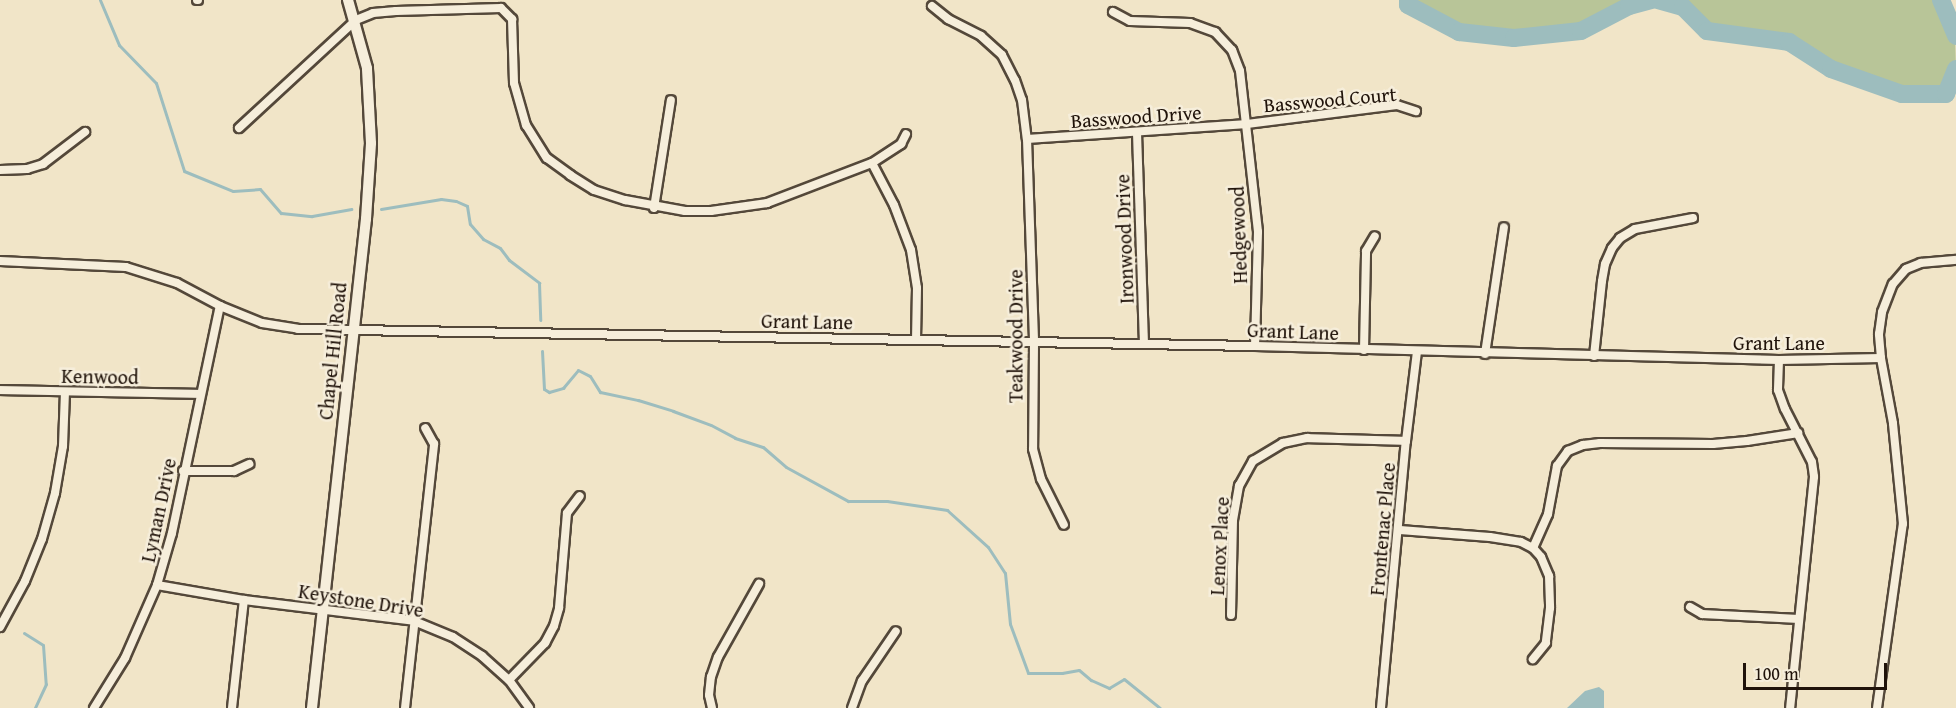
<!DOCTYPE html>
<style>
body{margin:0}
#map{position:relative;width:1956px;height:708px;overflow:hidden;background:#f1e5c8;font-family:"Gentium Book Plus",serif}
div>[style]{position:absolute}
.green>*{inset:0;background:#b8c598}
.water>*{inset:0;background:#9dbdbe}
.stream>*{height:3px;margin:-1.5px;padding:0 1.5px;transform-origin:1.5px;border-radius:1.5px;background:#9dbdbe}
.river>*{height:18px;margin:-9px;padding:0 9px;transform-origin:9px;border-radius:9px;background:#9dbdbe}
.roads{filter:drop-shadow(2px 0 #54483a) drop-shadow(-2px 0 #54483a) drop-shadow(0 2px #54483a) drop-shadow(0 -2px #54483a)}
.minor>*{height:8px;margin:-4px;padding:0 4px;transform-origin:4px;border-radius:4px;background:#f6eedb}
.tertiary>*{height:10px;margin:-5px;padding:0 5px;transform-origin:5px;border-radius:5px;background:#f6eedb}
span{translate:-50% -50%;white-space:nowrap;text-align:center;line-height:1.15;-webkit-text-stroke:5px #f6eedb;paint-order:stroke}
.street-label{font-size:20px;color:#20130a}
.scale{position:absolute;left:1743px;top:663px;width:144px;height:27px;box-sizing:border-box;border:3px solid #20130a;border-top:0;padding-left:8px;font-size:18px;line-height:21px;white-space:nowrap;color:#20130a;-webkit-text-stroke:4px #f6eedb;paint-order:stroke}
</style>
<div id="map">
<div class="green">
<div style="clip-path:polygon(1408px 0,1652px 0,1629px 6px,1581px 31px,1514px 38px,1459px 32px,1408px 5px)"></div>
<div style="clip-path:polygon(1658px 0,1941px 0,1955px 32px,1956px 69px,1946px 94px,1900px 95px,1861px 79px,1850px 80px,1841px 73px,1808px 57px,1789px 42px,1707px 31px,1683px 7px)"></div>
</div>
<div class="water">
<div style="clip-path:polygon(1599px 687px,1604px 691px,1604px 708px,1567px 708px,1585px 691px)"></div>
</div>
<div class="stream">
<div style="left:100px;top:0;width:49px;rotate:67.1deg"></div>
<div style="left:119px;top:45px;width:53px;rotate:45.8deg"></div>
<div style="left:156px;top:83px;width:92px;rotate:72.3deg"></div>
<div style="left:184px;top:171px;width:53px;rotate:22.2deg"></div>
<div style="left:233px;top:191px;width:27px;rotate:-4deg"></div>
<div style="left:260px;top:189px;width:32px;rotate:49deg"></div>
<div style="left:281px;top:213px;width:31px;rotate:6deg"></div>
<div style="left:312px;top:216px;width:40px;rotate:-10deg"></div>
<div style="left:381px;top:209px;width:61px;rotate:-9.5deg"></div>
<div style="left:441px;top:199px;width:15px;rotate:8deg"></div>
<div style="left:456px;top:201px;width:12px;rotate:24deg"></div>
<div style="left:467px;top:206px;width:18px;rotate:81deg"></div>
<div style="left:470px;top:224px;width:20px;rotate:49deg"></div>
<div style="left:483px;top:239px;width:19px;rotate:28deg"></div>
<div style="left:500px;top:248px;width:15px;rotate:53deg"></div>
<div style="left:509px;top:260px;width:38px;rotate:37deg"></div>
<div style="left:539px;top:283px;width:37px;rotate:88deg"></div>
<div style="left:542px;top:351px;width:38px;rotate:87deg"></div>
<div style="left:544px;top:389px;width:6px;rotate:31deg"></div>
<div style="left:549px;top:392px;width:15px;rotate:-16deg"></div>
<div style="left:563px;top:388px;width:23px;rotate:-50deg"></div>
<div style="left:578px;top:370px;width:13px;rotate:27deg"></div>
<div style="left:590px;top:376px;width:19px;rotate:58deg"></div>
<div style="left:600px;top:392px;width:39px;rotate:12deg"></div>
<div style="left:638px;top:400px;width:37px;rotate:17deg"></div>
<div style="left:673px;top:411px;width:40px;rotate:20.2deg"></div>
<div style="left:711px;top:425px;width:27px;rotate:28deg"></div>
<div style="left:735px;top:438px;width:29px;rotate:18deg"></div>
<div style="left:763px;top:447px;width:30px;rotate:41deg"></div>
<div style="left:786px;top:467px;width:71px;rotate:28.7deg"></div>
<div style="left:848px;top:501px;width:39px"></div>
<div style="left:887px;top:501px;width:61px;rotate:8.5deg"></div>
<div style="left:947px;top:510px;width:55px;rotate:42.1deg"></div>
<div style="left:988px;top:547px;width:31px;rotate:57deg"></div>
<div style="left:1005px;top:573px;width:51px;rotate:84.4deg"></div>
<div style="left:1010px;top:624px;width:52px;rotate:69.8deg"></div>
<div style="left:1028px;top:673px;width:34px"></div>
<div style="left:1062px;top:673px;width:17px;rotate:-10deg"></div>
<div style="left:1079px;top:670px;width:16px;rotate:40deg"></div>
<div style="left:1091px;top:680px;width:20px;rotate:24deg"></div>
<div style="left:1109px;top:688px;width:17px;rotate:-31deg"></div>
<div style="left:1124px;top:679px;width:46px;rotate:38.9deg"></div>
<div style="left:24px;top:633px;width:22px;rotate:32deg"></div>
<div style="left:43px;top:645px;width:39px;rotate:86deg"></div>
<div style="left:46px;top:684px;width:26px;rotate:115deg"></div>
</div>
<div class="river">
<div style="left:1408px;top:0;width:5px;rotate:90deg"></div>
<div style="left:1408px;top:5px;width:58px;rotate:27.9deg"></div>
<div style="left:1459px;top:32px;width:55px;rotate:6.2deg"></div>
<div style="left:1514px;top:38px;width:67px;rotate:-6deg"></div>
<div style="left:1581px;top:31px;width:54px;rotate:-27.5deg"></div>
<div style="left:1629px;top:6px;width:24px;rotate:-15deg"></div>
<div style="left:1658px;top:0;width:26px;rotate:16deg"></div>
<div style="left:1683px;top:7px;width:34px;rotate:45deg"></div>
<div style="left:1707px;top:31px;width:83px;rotate:7.6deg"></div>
<div style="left:1789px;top:42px;width:50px;rotate:32.7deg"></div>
<div style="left:1831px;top:69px;width:75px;rotate:19.4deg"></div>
<div style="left:1902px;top:94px;width:44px"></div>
<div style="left:1946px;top:94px;width:27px;rotate:-68deg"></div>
<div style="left:1941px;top:0;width:39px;rotate:67deg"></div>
</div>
<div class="roads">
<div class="minor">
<div style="left:197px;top:0;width:1px"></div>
<div style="left:932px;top:6px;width:21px;rotate:39deg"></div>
<div style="left:948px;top:19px;width:37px;rotate:27deg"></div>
<div style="left:981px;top:36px;width:28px;rotate:42deg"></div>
<div style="left:1002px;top:55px;width:28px;rotate:63deg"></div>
<div style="left:1015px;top:80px;width:21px;rotate:71deg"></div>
<div style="left:1022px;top:100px;width:39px;rotate:83deg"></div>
<div style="left:1027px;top:139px;width:204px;rotate:88deg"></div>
<div style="left:1034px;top:343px;width:106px;rotate:90.5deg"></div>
<div style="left:1033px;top:449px;width:31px;rotate:75deg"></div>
<div style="left:1041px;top:479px;width:51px;rotate:63.4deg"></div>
<div style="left:1113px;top:12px;width:19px;rotate:28deg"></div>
<div style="left:1130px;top:21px;width:60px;rotate:1.9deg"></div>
<div style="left:1190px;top:23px;width:27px;rotate:20deg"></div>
<div style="left:1215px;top:32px;width:25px;rotate:47deg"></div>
<div style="left:1232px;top:50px;width:22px;rotate:69deg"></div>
<div style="left:1240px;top:71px;width:162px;rotate:83.6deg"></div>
<div style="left:1258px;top:232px;width:114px;rotate:91.5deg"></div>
<div style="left:239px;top:128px;width:159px;rotate:-42.7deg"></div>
<div style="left:356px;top:20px;width:18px;rotate:-22deg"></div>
<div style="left:373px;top:13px;width:23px;rotate:-5deg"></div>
<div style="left:396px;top:11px;width:105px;rotate:-1.6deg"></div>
<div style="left:501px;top:8px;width:16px;rotate:45deg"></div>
<div style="left:512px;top:19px;width:64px;rotate:88.2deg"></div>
<div style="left:514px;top:83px;width:44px;rotate:74.1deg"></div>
<div style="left:526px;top:125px;width:39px;rotate:58deg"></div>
<div style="left:547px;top:158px;width:29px;rotate:36deg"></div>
<div style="left:570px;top:175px;width:28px;rotate:32deg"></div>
<div style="left:594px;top:190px;width:33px;rotate:18deg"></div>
<div style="left:625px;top:200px;width:61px;rotate:10.4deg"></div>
<div style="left:685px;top:211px;width:26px"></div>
<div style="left:711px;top:211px;width:57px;rotate:-8.1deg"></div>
<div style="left:767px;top:203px;width:112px;rotate:-20.9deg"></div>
<div style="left:872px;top:163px;width:35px;rotate:-33deg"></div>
<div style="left:901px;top:144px;width:11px;rotate:-63deg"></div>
<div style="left:1137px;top:133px;width:211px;rotate:88.1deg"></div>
<div style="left:1027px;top:139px;width:221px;rotate:-3.9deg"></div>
<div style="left:1247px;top:124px;width:151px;rotate:-7.2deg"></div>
<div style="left:1397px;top:105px;width:20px;rotate:18deg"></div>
<div style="left:872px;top:163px;width:47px;rotate:62.4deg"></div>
<div style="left:894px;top:205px;width:48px;rotate:69.3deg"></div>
<div style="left:911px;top:250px;width:38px;rotate:81deg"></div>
<div style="left:917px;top:288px;width:52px;rotate:91.1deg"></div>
<div style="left:0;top:170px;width:27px;rotate:-2deg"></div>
<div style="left:27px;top:169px;width:17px;rotate:-17deg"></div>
<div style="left:43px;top:164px;width:53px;rotate:-37.3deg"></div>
<div style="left:654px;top:208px;width:109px;rotate:-81.1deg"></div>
<div style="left:0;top:261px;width:126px;rotate:2.7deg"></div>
<div style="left:126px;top:267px;width:53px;rotate:17.4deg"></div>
<div style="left:177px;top:283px;width:49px;rotate:28.1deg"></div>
<div style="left:220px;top:306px;width:45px;rotate:22deg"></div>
<div style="left:262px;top:323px;width:36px;rotate:9deg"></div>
<div style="left:298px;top:329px;width:957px;rotate:1.02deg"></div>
<div style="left:1255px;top:346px;width:524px;rotate:1.53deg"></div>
<div style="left:1779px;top:360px;width:102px;rotate:-1.1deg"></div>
<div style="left:1364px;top:350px;width:99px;rotate:-88.8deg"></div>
<div style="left:1366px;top:251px;width:17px;rotate:-59deg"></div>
<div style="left:1485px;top:354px;width:128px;rotate:-81.5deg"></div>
<div style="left:1594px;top:356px;width:75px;rotate:-83.9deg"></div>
<div style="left:1602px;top:281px;width:17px;rotate:-80deg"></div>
<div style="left:1605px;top:264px;width:17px;rotate:-66deg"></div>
<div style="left:1612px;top:248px;width:13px;rotate:-51deg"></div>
<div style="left:1620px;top:238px;width:17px;rotate:-31deg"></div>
<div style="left:1635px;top:229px;width:59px;rotate:-10.7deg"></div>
<div style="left:1779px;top:360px;width:30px;rotate:92deg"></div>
<div style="left:1778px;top:390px;width:20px;rotate:70deg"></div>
<div style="left:1785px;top:409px;width:59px;rotate:63deg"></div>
<div style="left:1812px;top:462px;width:15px;rotate:82deg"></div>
<div style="left:1814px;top:477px;width:232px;rotate:95.9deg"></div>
<div style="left:0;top:390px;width:200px;rotate:1.1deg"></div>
<div style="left:183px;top:471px;width:51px"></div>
<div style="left:234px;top:471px;width:17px;rotate:-25deg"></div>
<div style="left:1400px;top:530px;width:90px;rotate:4.4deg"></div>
<div style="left:1490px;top:537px;width:31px;rotate:9deg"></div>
<div style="left:1521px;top:542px;width:13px;rotate:27deg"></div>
<div style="left:1533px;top:548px;width:12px;rotate:48deg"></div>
<div style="left:1541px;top:557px;width:21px;rotate:67deg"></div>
<div style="left:1549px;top:576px;width:32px;rotate:88deg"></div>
<div style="left:1550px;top:608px;width:35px;rotate:97deg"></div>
<div style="left:1546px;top:643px;width:21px;rotate:129deg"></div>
<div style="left:1533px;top:548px;width:37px;rotate:-66deg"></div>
<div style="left:1548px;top:514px;width:49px;rotate:-79.4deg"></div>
<div style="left:1557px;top:466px;width:19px;rotate:-54deg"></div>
<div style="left:1568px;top:451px;width:16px;rotate:-22deg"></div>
<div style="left:1583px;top:445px;width:17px;rotate:-7deg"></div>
<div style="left:1600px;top:443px;width:113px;rotate:0.5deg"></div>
<div style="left:1713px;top:444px;width:34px;rotate:-5deg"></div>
<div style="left:1747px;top:441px;width:52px;rotate:-8.9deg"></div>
<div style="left:157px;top:585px;width:88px;rotate:9.8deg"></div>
<div style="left:244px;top:600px;width:171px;rotate:7deg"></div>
<div style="left:414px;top:621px;width:42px;rotate:22.3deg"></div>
<div style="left:453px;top:637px;width:35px;rotate:33deg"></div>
<div style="left:482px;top:656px;width:36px;rotate:42deg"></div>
<div style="left:509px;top:680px;width:34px;rotate:54deg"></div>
<div style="left:1690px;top:607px;width:14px;rotate:30deg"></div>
<div style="left:1702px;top:614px;width:97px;rotate:3deg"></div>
<div style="left:1231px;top:615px;width:95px;rotate:-88.8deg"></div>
<div style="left:1233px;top:520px;width:35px;rotate:-80deg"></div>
<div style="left:1239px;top:486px;width:29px;rotate:-61deg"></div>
<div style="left:1253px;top:461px;width:35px;rotate:-31deg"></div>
<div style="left:1283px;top:443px;width:25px;rotate:-12deg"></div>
<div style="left:1307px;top:438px;width:99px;rotate:1.7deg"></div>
<div style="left:0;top:627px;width:52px;rotate:-61.5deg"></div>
<div style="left:25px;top:581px;width:45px;rotate:-68deg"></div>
<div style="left:42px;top:539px;width:48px;rotate:-74.2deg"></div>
<div style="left:55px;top:493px;width:48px;rotate:-80.3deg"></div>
<div style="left:63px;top:446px;width:54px;rotate:-87.9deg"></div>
<div style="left:509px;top:680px;width:52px;rotate:-45.8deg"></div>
<div style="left:545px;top:643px;width:19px;rotate:-62deg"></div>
<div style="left:554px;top:626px;width:19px;rotate:-74deg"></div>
<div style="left:559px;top:608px;width:95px;rotate:-85.2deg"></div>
<div style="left:567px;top:513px;width:21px;rotate:-53deg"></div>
<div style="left:94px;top:708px;width:59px;rotate:-58.2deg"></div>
<div style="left:125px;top:658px;width:80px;rotate:-66.3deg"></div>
<div style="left:157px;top:585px;width:54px;rotate:-73.9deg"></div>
<div style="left:172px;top:533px;width:232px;rotate:-78.1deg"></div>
<div style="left:232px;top:708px;width:109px;rotate:-83.7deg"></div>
<div style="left:405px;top:708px;width:266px;rotate:-83.7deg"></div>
<div style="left:434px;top:444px;width:18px;rotate:-119deg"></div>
<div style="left:712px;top:708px;width:13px;rotate:-103deg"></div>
<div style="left:709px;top:695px;width:18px;rotate:-84deg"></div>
<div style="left:711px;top:677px;width:21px;rotate:-71deg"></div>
<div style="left:718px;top:657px;width:84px;rotate:-60.7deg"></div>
<div style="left:852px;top:708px;width:29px;rotate:-70deg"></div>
<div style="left:862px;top:681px;width:60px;rotate:-55.8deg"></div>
<div style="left:1381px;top:708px;width:268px;rotate:-84.7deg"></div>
<div style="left:1406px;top:441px;width:90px;rotate:-83deg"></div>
<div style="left:1877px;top:708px;width:186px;rotate:-82deg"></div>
<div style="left:1903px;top:524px;width:101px;rotate:-95.7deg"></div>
<div style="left:1893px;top:423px;width:66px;rotate:-100.5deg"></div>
<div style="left:1881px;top:358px;width:24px;rotate:-95deg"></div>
<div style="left:1879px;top:334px;width:22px;rotate:-82deg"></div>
<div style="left:1882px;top:312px;width:30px;rotate:-69deg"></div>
<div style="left:1893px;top:284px;width:20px;rotate:-49deg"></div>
<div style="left:1906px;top:269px;width:16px;rotate:-22deg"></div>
<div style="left:1921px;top:263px;width:35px;rotate:-5deg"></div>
</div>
<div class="tertiary">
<div style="left:312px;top:708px;width:492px;rotate:-83.7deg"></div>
<div style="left:366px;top:219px;width:76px;rotate:-86.2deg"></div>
<div style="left:371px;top:143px;width:75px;rotate:-93.1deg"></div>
<div style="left:367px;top:68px;width:71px;rotate:-105.6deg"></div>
</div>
</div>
<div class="street-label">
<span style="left:1330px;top:99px;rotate:-5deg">Basswood Court</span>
<span style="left:1136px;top:116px;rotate:-4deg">Basswood Drive</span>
<span style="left:1238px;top:235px;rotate:-92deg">Hedgewood</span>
<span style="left:1124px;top:239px;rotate:-92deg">Ironwood Drive</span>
<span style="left:807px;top:321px;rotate:1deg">Grant Lane</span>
<span style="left:1293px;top:331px;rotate:2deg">Grant Lane</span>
<span style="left:1015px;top:336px;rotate:-90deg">Teakwood Drive</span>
<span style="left:1779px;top:342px">Grant Lane</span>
<span style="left:332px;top:351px;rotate:-84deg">Chapel Hill Road</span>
<span style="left:100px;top:376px;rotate:1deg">Kenwood</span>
<span style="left:158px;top:510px;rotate:-78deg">Lyman Drive</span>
<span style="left:1382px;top:529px;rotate:-85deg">Frontenac Place</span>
<span style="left:1219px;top:546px;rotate:-87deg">Lenox Place</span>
<span style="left:361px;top:600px;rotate:9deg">Keystone Drive</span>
</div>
<div class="scale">100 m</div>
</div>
